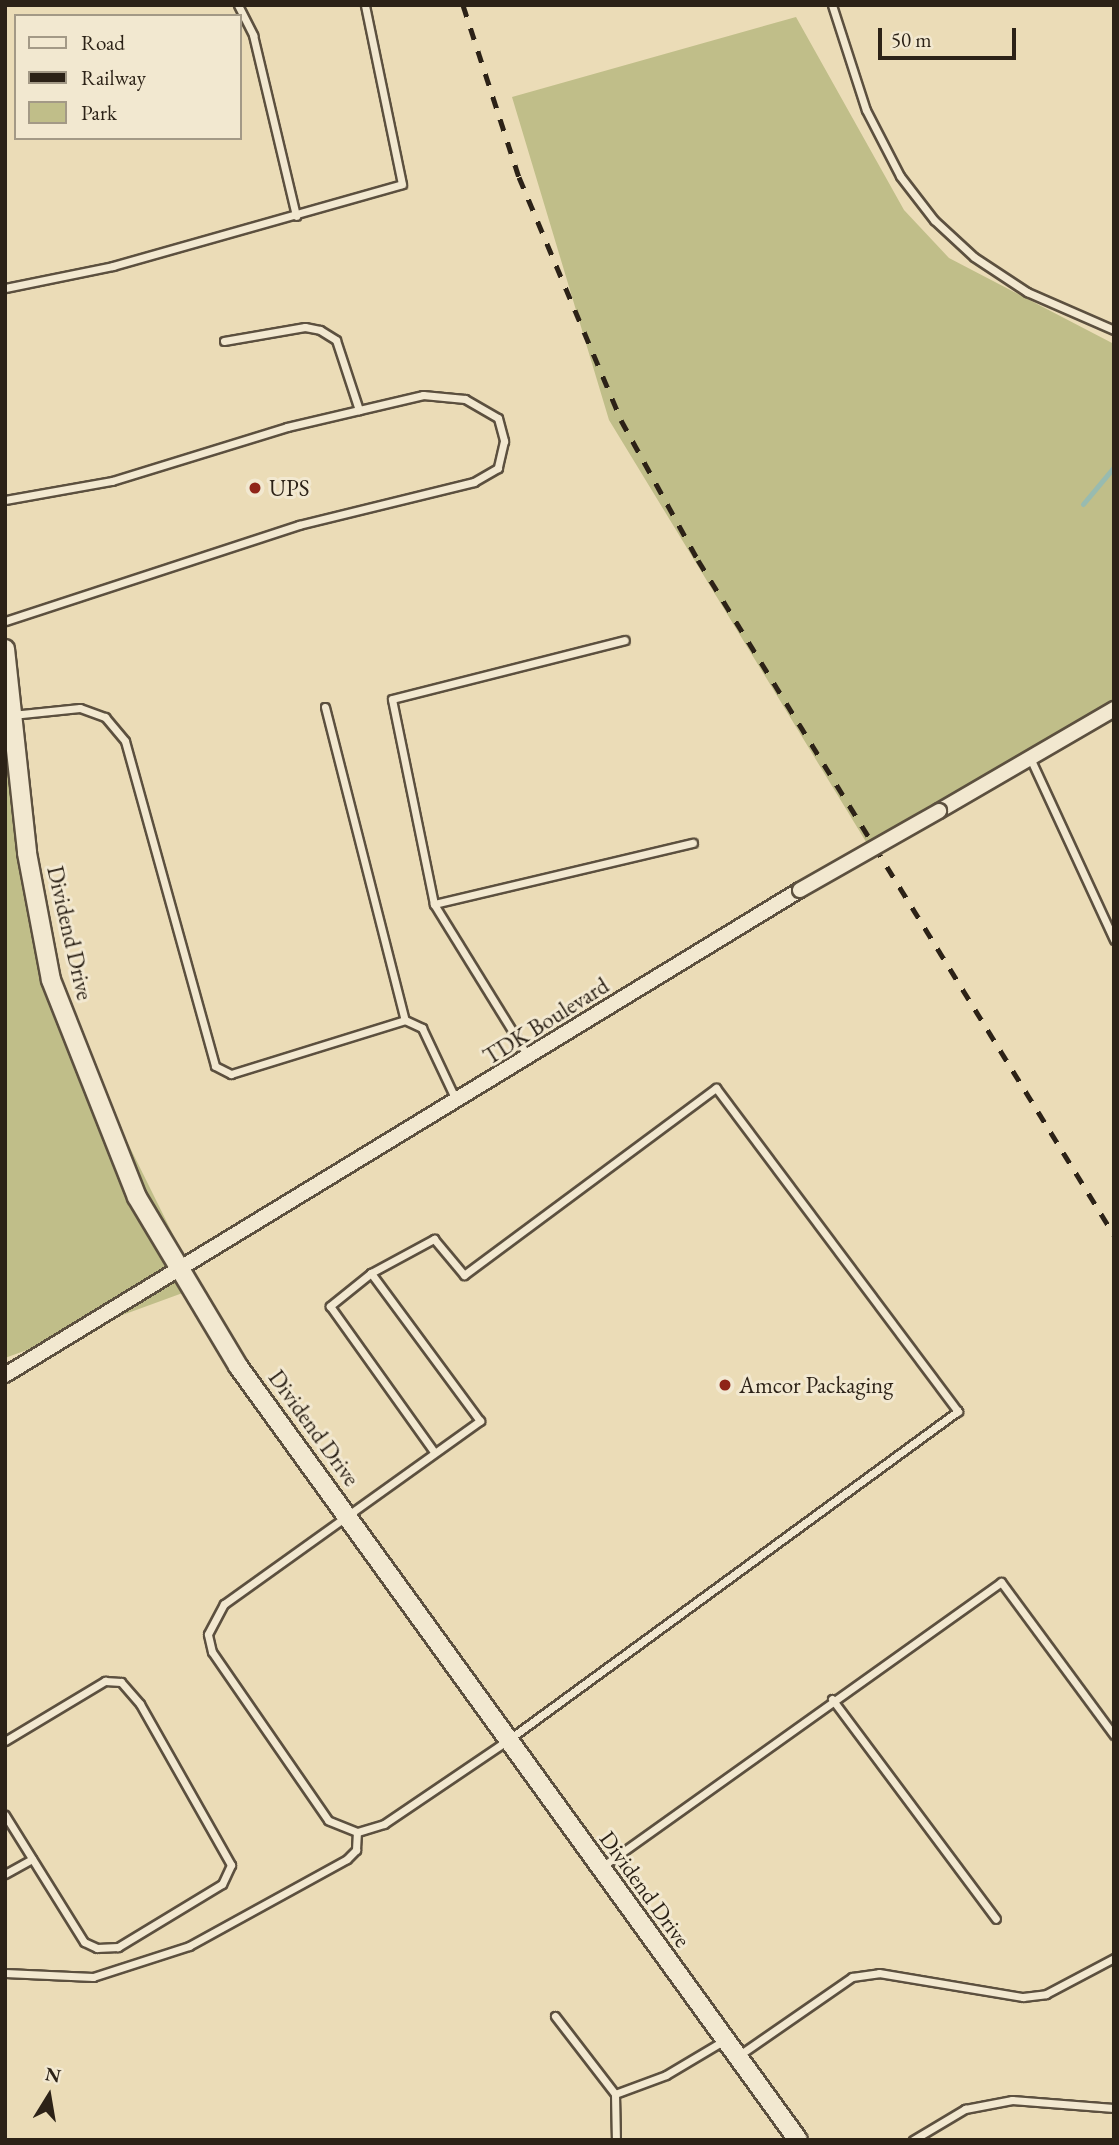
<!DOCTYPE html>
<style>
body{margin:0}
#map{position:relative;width:1119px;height:2145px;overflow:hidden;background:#ebdcb7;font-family:"EB Garamond",serif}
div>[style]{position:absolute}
.green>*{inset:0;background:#c0be89}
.stream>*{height:5px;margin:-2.5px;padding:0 2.5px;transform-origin:2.5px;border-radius:2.5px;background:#98bbb0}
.roads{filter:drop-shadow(2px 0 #5c503f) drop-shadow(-2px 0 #5c503f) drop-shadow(0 2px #5c503f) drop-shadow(0 -2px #5c503f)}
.service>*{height:7px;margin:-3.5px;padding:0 3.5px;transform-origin:3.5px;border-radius:3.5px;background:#f2e8d0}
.minor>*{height:14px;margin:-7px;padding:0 7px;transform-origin:7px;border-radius:7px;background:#f2e8d0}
.tertiary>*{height:18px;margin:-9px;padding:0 9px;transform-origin:9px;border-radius:9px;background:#f2e8d0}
.rail>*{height:5px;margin-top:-2.5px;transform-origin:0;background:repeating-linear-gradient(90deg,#2c2217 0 12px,transparent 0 24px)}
.bridges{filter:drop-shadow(2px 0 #5c503f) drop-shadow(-2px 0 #5c503f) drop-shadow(0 2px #5c503f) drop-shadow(0 -2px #5c503f)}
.minor-bridge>*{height:14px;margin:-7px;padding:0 7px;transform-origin:7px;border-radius:7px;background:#f2e8d0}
.dots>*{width:19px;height:19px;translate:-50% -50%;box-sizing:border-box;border:4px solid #f2e8d0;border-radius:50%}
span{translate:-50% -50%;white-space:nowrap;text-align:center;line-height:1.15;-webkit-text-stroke:6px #f2e8d0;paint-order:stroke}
.poi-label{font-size:23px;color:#2c2217}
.left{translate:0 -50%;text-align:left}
.street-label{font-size:23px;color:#2c2217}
.frame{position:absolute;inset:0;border:7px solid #2c2217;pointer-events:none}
.legend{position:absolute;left:14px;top:14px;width:228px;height:126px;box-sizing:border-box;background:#f2e8d0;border:2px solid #a39986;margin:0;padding:9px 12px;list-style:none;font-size:21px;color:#2c2217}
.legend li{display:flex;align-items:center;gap:14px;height:35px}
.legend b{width:35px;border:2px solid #a39986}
.north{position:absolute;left:14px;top:2061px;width:70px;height:70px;-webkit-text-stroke:5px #f2e8d0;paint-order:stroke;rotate:11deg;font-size:19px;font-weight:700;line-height:28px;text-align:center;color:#2c2217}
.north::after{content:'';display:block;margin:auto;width:24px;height:32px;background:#2c2217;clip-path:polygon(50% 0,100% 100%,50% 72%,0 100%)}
.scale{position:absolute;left:878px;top:28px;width:138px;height:32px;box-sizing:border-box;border:4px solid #2c2217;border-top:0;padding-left:9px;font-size:21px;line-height:24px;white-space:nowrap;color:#2c2217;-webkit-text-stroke:5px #f2e8d0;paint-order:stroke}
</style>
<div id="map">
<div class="green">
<div style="clip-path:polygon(796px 17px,904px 210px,949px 258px,1114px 344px,1114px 700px,871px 850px,609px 420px,512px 97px)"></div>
<div style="clip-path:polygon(5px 622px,58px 1002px,199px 1287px,5px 1358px)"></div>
</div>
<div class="stream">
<div style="left:1083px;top:504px;width:48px;rotate:-50deg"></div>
</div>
<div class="roads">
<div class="service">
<div style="left:238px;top:5px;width:34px;rotate:63deg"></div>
<div style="left:253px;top:35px;width:186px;rotate:76.6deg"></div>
<div style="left:832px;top:5px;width:110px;rotate:72.1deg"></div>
<div style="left:866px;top:110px;width:74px;rotate:62.7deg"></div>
<div style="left:900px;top:176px;width:56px;rotate:52.3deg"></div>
<div style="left:934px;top:220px;width:54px;rotate:42.8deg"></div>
<div style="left:974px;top:257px;width:64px;rotate:33.4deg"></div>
<div style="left:1027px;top:292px;width:95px;rotate:23.6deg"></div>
<div style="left:5px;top:288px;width:110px;rotate:-11.5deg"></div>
<div style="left:113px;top:266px;width:300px;rotate:-15.8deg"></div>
<div style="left:402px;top:184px;width:183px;rotate:-101.7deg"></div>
<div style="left:224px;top:341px;width:82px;rotate:-9.8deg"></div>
<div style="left:305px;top:327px;width:15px;rotate:11deg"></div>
<div style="left:320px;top:330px;width:19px;rotate:32deg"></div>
<div style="left:336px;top:340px;width:74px;rotate:71.8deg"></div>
<div style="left:5px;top:500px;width:109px;rotate:-10.1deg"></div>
<div style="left:112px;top:481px;width:183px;rotate:-17.1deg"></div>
<div style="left:287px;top:427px;width:140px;rotate:-13.2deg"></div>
<div style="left:423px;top:395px;width:42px;rotate:5.4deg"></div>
<div style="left:465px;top:399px;width:38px;rotate:30deg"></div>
<div style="left:498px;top:418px;width:24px;rotate:75deg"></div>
<div style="left:504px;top:441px;width:28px;rotate:103deg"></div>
<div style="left:498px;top:468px;width:28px;rotate:150deg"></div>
<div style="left:474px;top:482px;width:180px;rotate:166.2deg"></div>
<div style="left:299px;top:525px;width:309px;rotate:161.9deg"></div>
<div style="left:325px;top:707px;width:323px;rotate:75.7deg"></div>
<div style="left:12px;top:715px;width:68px;rotate:-5.9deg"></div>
<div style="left:80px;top:708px;width:27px;rotate:20deg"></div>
<div style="left:105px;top:717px;width:31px;rotate:50deg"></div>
<div style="left:125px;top:741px;width:337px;rotate:74.5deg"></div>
<div style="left:215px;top:1066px;width:18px;rotate:27deg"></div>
<div style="left:231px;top:1074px;width:182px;rotate:-17.2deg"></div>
<div style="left:405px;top:1020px;width:19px;rotate:25deg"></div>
<div style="left:422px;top:1028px;width:82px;rotate:64.7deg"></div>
<div style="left:1031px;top:760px;width:198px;rotate:65.2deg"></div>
<div style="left:434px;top:904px;width:209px;rotate:-101.6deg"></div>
<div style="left:392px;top:699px;width:240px;rotate:-14.2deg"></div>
<div style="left:529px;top:1058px;width:181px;rotate:-121.7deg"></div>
<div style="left:434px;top:904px;width:266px;rotate:-13.3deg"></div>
<div style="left:371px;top:1273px;width:72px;rotate:-28.4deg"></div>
<div style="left:434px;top:1239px;width:47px;rotate:50.2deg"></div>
<div style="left:464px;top:1275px;width:314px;rotate:-36.6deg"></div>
<div style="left:716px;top:1088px;width:404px;rotate:53.2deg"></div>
<div style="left:958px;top:1411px;width:557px;rotate:143.83deg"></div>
<div style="left:508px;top:1740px;width:150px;rotate:145.9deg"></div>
<div style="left:384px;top:1824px;width:28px;rotate:163deg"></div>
<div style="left:357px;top:1832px;width:31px;rotate:-158deg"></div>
<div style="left:328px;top:1820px;width:204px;rotate:-124.6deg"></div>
<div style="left:212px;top:1652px;width:18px;rotate:-103deg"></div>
<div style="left:208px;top:1634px;width:34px;rotate:-62deg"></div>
<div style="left:224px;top:1604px;width:315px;rotate:-35.6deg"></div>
<div style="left:480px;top:1421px;width:184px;rotate:-126.4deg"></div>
<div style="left:371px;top:1273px;width:53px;rotate:141.2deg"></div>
<div style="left:330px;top:1306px;width:179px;rotate:54.5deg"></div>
<div style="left:832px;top:1699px;width:274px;rotate:53.3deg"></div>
<div style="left:5px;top:1741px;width:117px;rotate:-31deg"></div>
<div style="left:105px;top:1681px;width:16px;rotate:4deg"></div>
<div style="left:121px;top:1682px;width:29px;rotate:49deg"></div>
<div style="left:140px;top:1704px;width:185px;rotate:60.5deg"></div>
<div style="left:231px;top:1865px;width:21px;rotate:115deg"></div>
<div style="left:222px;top:1884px;width:122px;rotate:148.8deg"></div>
<div style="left:118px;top:1947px;width:21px;rotate:177deg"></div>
<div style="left:97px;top:1948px;width:14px;rotate:-155deg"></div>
<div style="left:84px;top:1942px;width:150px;rotate:-121.9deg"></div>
<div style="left:603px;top:1866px;width:489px;rotate:-35.5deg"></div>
<div style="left:1001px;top:1582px;width:190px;rotate:53.6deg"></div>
<div style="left:5px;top:1874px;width:31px;rotate:-29deg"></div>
<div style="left:5px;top:1973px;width:88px;rotate:2.6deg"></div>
<div style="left:93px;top:1977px;width:101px;rotate:-17.9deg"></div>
<div style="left:189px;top:1946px;width:180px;rotate:-28.8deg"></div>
<div style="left:347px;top:1859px;width:13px;rotate:-45deg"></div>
<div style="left:356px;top:1850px;width:18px;rotate:-87deg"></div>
<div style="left:555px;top:2016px;width:98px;rotate:52.4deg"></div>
<div style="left:615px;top:2094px;width:54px;rotate:-20.4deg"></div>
<div style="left:666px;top:2075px;width:66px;rotate:-30.8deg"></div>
<div style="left:738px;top:2056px;width:139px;rotate:-34.7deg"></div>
<div style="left:852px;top:1977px;width:27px;rotate:-8deg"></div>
<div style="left:879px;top:1973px;width:146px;rotate:9.5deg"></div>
<div style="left:1023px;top:1997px;width:23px;rotate:-7deg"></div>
<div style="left:1046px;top:1994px;width:77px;rotate:-27.9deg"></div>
<div style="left:615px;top:2094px;width:46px;rotate:88.8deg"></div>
<div style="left:913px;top:2140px;width:61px;rotate:-30.8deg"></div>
<div style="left:965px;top:2109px;width:48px;rotate:-10.8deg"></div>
<div style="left:1012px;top:2100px;width:102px;rotate:4.5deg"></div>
</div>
<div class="minor">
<div style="left:939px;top:811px;width:203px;rotate:-30.2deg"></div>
<div style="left:5px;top:1375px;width:931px;rotate:-31.39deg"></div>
</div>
<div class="tertiary">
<div style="left:5px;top:649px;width:205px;rotate:83.8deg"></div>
<div style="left:27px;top:853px;width:129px;rotate:79.3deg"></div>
<div style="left:51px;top:980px;width:233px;rotate:68.4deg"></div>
<div style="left:137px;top:1197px;width:197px;rotate:59.1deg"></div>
<div style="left:238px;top:1366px;width:955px;rotate:54.11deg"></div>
</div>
</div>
<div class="rail">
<div style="left:463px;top:5px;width:181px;rotate:72deg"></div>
<div style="left:519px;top:177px;width:264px;rotate:67.2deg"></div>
<div style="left:621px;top:420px;width:160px;rotate:61.2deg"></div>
<div style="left:698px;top:560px;width:793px;rotate:58.35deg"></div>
</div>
<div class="bridges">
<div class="minor-bridge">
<div style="left:800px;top:890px;width:160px;rotate:-29.6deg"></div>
</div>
</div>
<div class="dots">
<div style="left:255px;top:488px;background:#8f2418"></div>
<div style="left:725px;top:1385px;background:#8f2418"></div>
</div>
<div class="poi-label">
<span class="left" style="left:269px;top:488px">UPS</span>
<span class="left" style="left:739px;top:1385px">Amcor Packaging</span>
</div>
<div class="street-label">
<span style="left:70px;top:933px;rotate:77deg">Dividend Drive</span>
<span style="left:546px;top:1021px;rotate:-32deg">TDK Boulevard</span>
<span style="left:314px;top:1428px;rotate:54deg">Dividend Drive</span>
<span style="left:645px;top:1889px;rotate:54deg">Dividend Drive</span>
</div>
<div class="frame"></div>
<ul class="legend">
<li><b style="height:9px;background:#f2e8d0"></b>Road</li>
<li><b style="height:9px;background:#2c2217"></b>Railway</li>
<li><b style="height:19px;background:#c0be89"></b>Park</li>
</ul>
<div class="north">N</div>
<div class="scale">50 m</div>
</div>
